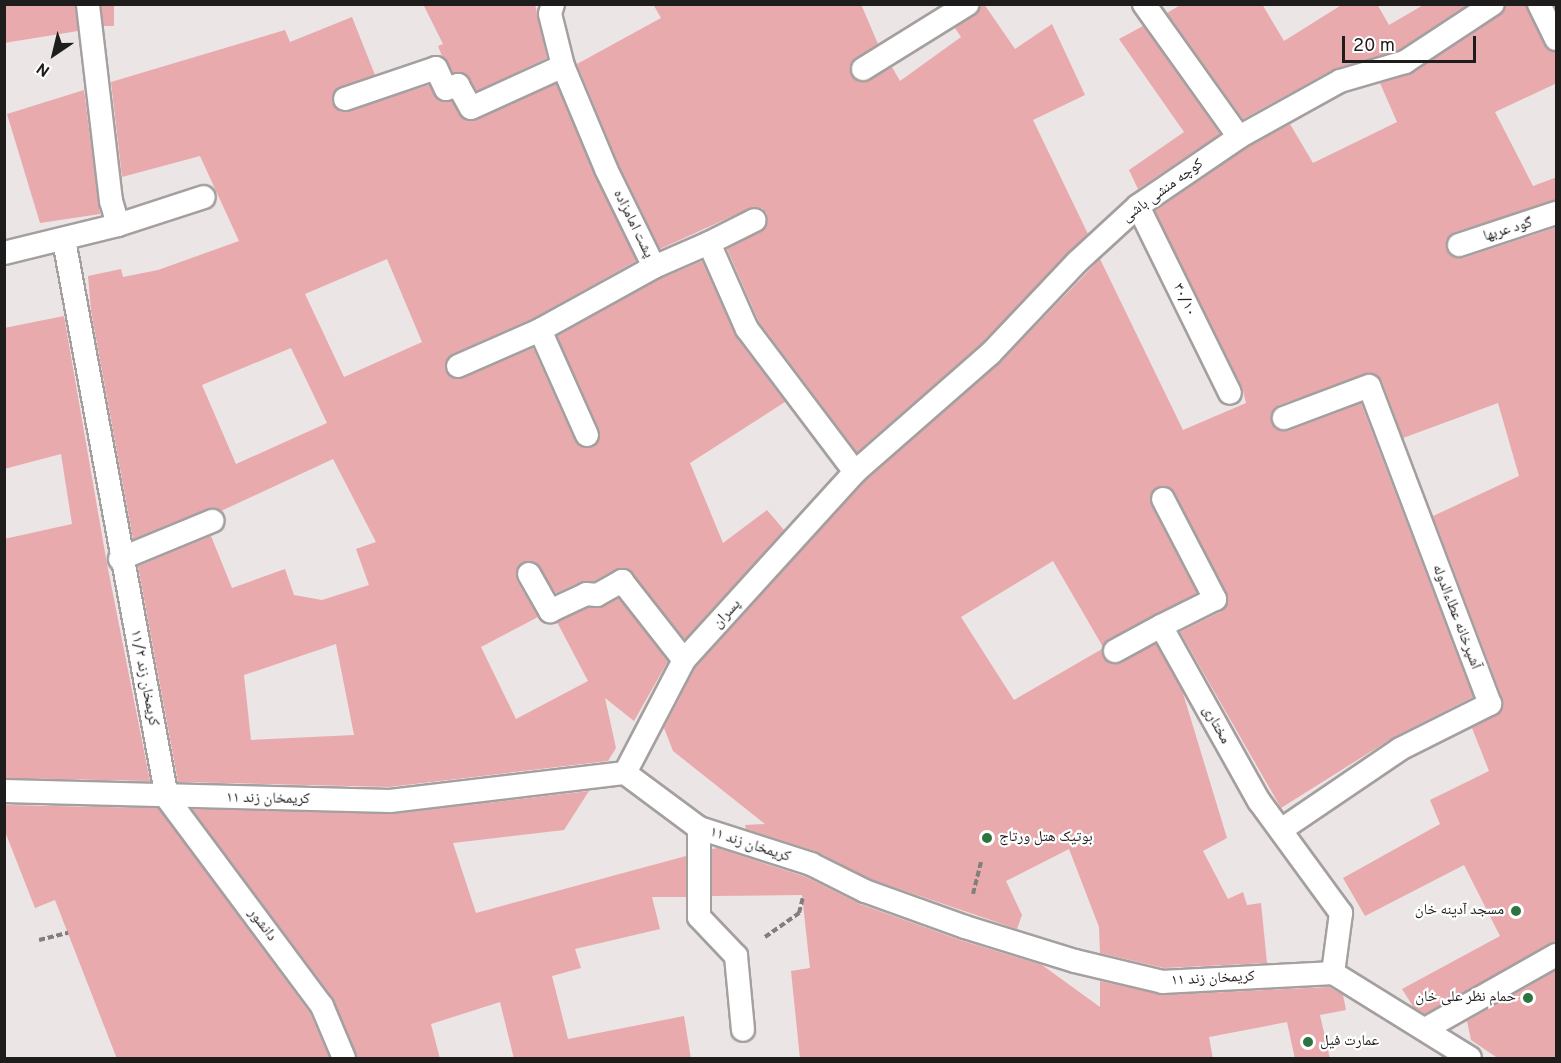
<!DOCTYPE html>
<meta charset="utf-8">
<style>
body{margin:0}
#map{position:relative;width:1561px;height:1063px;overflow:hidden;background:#ebe5e5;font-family:Overpass,"Noto Naskh Arabic",sans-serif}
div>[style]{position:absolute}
.building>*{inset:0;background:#e8aaac;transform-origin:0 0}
.path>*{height:4px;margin-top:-2px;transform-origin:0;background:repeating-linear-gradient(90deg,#827e7e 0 6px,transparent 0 9px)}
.roads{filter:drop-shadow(2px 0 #a59f9f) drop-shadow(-2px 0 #a59f9f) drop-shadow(0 2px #a59f9f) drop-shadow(0 -2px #a59f9f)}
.lane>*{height:22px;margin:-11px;padding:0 11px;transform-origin:11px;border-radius:11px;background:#fff}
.dots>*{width:16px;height:16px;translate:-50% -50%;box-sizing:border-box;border:3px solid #fff;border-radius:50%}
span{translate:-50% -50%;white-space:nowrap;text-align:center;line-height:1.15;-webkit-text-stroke:4.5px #fff;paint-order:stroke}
.street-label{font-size:15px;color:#1f1c1c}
.poi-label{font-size:15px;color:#1f1c1c}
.left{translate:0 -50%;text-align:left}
.right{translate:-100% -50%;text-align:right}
.frame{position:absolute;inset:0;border:6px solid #1f1c1c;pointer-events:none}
.north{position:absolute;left:24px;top:24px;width:60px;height:60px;-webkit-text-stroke:4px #fff;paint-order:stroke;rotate:215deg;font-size:16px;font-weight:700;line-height:24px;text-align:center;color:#1f1c1c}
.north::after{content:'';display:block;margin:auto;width:21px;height:27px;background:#1f1c1c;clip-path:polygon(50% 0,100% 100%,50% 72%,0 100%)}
.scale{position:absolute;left:1342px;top:36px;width:134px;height:27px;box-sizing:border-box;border:3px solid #1f1c1c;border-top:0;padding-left:8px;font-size:18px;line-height:21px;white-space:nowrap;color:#1f1c1c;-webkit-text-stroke:4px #fff;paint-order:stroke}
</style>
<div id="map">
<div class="building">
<div style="clip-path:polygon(4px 4px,75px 4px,78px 31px,4px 43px)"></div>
<div style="left:102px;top:4px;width:12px;height:22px"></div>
<div style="clip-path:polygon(423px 4px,535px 4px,547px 58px,477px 91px,466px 74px,453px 72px,442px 56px,438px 46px,443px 44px)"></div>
<div style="clip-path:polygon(653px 4px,861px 4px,878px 44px,851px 63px,851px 76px,863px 82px,892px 67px,900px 81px,961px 37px,955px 28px,984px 4px,1015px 49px,1052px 24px,1085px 95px,1033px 120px,1088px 234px,981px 344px,857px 452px,759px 322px,727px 249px,766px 228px,767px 213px,762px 208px,750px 208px,660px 249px,618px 163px,577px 64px,661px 18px)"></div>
<div style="clip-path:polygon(1182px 4px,1262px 4px,1284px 41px,1343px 4px,1377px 4px,1389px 25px,1425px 4px,1468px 4px,1399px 50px,1334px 69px,1243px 119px,1167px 13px)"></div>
<div style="clip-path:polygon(1506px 4px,1526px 4px,1544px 45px,1557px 52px,1557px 83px,1495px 112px,1533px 186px,1557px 177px,1557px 200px,1455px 232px,1446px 243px,1450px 255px,1463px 258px,1557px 227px,1557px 942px,1425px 1014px,1414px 1008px,1402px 989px,1500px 936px,1464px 865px,1365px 916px,1343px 878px,1440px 824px,1430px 800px,1489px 771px,1472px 728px,1501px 712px,1503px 700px,1433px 516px,1519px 476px,1498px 403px,1403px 438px,1382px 381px,1371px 373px,1279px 405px,1273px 410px,1271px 422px,1276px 429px,1288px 431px,1361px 403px,1473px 697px,1394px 737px,1281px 808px,1180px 632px,1222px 611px,1228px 599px,1175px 493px,1164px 486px,1152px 491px,1151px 505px,1197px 593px,1109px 639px,1103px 647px,1053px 561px,961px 617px,1014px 700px,1102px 649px,1103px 658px,1115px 664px,1156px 644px,1182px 690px,1227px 838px,1203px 851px,1228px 899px,1243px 892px,1247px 905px,1261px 903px,1267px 963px,1164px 968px,1100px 953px,1099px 927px,1069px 849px,1006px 881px,1022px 915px,1017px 929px,870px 879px,815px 851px,746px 829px,745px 825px,765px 824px,673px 751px,664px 728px,695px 668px,864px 482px,999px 364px,1100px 259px,1183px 430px,1246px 403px,1242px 387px,1155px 211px,1246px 148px,1290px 124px,1313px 163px,1397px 122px,1380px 83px,1412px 73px,1500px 15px)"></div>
<div style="clip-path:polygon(evenodd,352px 17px,375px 75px,335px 90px,332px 103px,342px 112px,429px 85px,438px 99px,452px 101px,460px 115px,471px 121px,556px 84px,636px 261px,534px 318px,452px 354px,445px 364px,450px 376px,463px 378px,533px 348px,575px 441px,585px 448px,593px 447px,600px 437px,599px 429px,557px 336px,660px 279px,702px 261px,736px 337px,785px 402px,690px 463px,723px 543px,767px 510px,784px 530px,685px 639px,627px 569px,616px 569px,594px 581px,580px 582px,556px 593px,536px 563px,523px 562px,517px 568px,517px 581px,538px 617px,481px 647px,516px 719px,588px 681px,557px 622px,588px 608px,603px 607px,619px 598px,668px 661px,634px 721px,605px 698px,616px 748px,608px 761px,389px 787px,178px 782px,138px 566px,211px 536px,232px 588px,285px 569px,294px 595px,322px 600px,369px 585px,356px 549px,376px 542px,333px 459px,221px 511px,207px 509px,133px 539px,91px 311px,88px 276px,121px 269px,123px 277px,158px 270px,239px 241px,200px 156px,122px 177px,111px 82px,285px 30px,290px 42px,352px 17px,387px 259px,422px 342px,344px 377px,305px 294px,387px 259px,352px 17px,291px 348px,327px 423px,236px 464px,202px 385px,291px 348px,352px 17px,336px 644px,354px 735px,251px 740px,244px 675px,336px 644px)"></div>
<div style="clip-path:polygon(1143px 26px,1220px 134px,1138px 189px,1129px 170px,1184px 132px,1119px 39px)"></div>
<div style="clip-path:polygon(84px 90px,100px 214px,40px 223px,7px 114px)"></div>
<div style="clip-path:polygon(64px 316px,107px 564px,150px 781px,4px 778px,4px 539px,72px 524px,61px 454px,4px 469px,4px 328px)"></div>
<div style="clip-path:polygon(589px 791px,564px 830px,453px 843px,476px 913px,686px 856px,686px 897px,652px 897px,660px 929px,575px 949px,581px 968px,552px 976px,568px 1039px,684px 1016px,691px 1059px,514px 1059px,500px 1002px,431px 1024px,440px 1059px,357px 1059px,333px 998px,192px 809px,391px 814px)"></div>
<div style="clip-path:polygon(4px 805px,158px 808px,310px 1013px,330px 1059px,117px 1059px,55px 900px,35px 908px,4px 829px)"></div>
<div style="clip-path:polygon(717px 848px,806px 877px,860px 904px,960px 940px,1042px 965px,1100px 1007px,1100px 981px,1163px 995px,1329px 987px,1343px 995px,1346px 1010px,1320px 1015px,1330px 1059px,1295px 1059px,1287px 1022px,1209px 1037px,1213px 1059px,800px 1059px,791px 971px,810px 968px,802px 895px,712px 896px,712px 849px)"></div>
<div style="clip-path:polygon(1557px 970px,1557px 1059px,1499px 1059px,1471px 1040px,1467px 1021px)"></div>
</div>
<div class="path">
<div style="left:973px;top:894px;width:33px;rotate:-76deg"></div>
<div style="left:765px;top:937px;width:42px;rotate:-35.2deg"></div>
<div style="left:799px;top:913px;width:16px;rotate:-76deg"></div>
<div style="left:39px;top:940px;width:30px;rotate:-14deg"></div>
</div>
<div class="roads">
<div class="lane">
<div style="left:553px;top:4px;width:10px;rotate:107deg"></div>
<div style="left:550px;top:14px;width:54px;rotate:76deg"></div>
<div style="left:563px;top:66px;width:112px;rotate:67.3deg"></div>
<div style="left:606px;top:169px;width:109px;rotate:63.9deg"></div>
<div style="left:654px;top:267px;width:60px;rotate:-23.6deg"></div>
<div style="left:709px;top:243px;width:94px;rotate:66.2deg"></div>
<div style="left:747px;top:329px;width:179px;rotate:52.9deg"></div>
<div style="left:1144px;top:4px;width:163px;rotate:54.5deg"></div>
<div style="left:1539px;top:4px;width:39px;rotate:64deg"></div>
<div style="left:863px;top:69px;width:123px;rotate:-31.8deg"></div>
<div style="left:345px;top:99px;width:96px;rotate:-18.8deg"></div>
<div style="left:436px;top:68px;width:23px;rotate:65deg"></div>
<div style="left:446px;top:89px;width:13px;rotate:-18deg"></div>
<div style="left:458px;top:85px;width:26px;rotate:61deg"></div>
<div style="left:471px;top:108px;width:101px;rotate:-24.5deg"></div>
<div style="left:1138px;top:206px;width:208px;rotate:63.8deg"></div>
<div style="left:118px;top:225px;width:90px;rotate:-18deg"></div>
<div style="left:64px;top:240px;width:567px;rotate:79.54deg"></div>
<div style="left:167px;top:798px;width:259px;rotate:53.3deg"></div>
<div style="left:322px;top:1006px;width:56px;rotate:67.1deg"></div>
<div style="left:709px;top:243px;width:51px;rotate:-26.6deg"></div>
<div style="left:1459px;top:245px;width:102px;rotate:-18.3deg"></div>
<div style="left:4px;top:253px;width:117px;rotate:-13.8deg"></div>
<div style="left:118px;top:225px;width:25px;rotate:-106deg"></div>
<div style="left:111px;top:201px;width:198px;rotate:-96.7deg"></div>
<div style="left:540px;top:330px;width:115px;rotate:65.9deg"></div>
<div style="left:458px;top:366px;width:90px;rotate:-23.7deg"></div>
<div style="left:540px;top:330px;width:130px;rotate:-28.9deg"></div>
<div style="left:1163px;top:499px;width:113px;rotate:62.5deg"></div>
<div style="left:1215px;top:599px;width:60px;rotate:153.4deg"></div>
<div style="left:1161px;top:626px;width:201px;rotate:60.8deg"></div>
<div style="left:1259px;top:801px;width:139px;rotate:53.8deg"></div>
<div style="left:1341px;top:913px;width:61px;rotate:97.6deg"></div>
<div style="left:120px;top:559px;width:100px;rotate:-22.4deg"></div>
<div style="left:529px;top:574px;width:43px;rotate:60.4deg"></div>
<div style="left:550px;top:611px;width:40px;rotate:-25deg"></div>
<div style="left:586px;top:594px;width:11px;rotate:5deg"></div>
<div style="left:597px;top:595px;width:29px;rotate:-29deg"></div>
<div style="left:622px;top:581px;width:100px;rotate:51.9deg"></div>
<div style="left:1115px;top:651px;width:52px;rotate:-28.5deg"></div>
<div style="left:625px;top:773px;width:127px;rotate:-62.4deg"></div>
<div style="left:684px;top:660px;width:254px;rotate:-47.7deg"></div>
<div style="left:855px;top:472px;width:179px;rotate:-41.2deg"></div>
<div style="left:990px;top:354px;width:127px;rotate:-46.6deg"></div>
<div style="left:1077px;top:262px;width:83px;rotate:-42.6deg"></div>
<div style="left:1138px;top:206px;width:122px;rotate:-34.3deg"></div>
<div style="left:1239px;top:137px;width:115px;rotate:-29deg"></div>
<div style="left:1340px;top:81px;width:68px;rotate:-16.3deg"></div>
<div style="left:1405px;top:62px;width:105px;rotate:-33.4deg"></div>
<div style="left:4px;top:791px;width:386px;rotate:1.5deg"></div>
<div style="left:390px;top:801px;width:237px;rotate:-6.8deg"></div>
<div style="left:625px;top:773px;width:92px;rotate:36.6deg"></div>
<div style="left:699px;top:828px;width:118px;rotate:17.8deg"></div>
<div style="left:811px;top:864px;width:60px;rotate:26.6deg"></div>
<div style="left:865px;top:891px;width:106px;rotate:19.8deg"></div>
<div style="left:965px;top:927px;width:115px;rotate:17.2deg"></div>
<div style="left:1075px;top:961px;width:90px;rotate:13.4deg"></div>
<div style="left:1163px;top:982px;width:170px;rotate:-3deg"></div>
<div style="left:1333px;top:973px;width:161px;rotate:31.8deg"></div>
<div style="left:699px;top:828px;width:89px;rotate:90deg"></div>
<div style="left:699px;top:917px;width:54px;rotate:46.5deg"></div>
<div style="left:736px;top:956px;width:74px;rotate:84.6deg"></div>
<div style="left:1281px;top:830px;width:144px;rotate:-34.2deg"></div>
<div style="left:1400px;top:749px;width:101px;rotate:-26.6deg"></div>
<div style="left:1490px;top:704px;width:340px;rotate:-110.8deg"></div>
<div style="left:1369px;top:386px;width:91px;rotate:159.4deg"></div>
<div style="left:1427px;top:1028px;width:148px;rotate:-29.5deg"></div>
</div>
</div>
<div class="dots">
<div style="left:987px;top:838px;background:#2d7441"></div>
<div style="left:1516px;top:911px;background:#2d7441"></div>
<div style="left:1528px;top:998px;background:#2d7441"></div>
<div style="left:1308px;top:1042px;background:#2d7441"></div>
</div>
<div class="street-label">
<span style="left:1163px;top:191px;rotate:-36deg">کوچه منشی باشی</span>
<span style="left:633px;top:224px;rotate:64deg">پشت امامزاده</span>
<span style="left:1508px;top:230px;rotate:-17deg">گود عربها</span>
<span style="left:1184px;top:300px;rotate:64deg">۳۰/۱۰</span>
<span style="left:727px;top:614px;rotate:-47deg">پسران</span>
<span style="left:1456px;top:617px;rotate:69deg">آشپرخانه عطاءالدوله</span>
<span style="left:144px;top:678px;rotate:79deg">کریمخان زند ۱۱/۲</span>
<span style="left:1216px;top:725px;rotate:61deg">مختاری</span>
<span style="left:268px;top:799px;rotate:1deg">کریمخان زند ۱۱</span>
<span style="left:750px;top:845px;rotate:18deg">کریمخان زند ۱۱</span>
<span style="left:262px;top:925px;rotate:53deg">دانشور</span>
<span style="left:1213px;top:979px;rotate:-3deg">کریمخان زند ۱۱</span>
</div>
<div class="poi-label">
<span class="left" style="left:999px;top:838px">بوتیک هتل ورتاج</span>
<span class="right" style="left:1504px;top:911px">مسجد آدینه خان</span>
<span class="right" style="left:1516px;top:998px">حمام نظر علی خان</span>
<span class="left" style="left:1320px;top:1042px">عمارت فیل</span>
</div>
<div class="frame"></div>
<div class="north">N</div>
<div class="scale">20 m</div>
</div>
